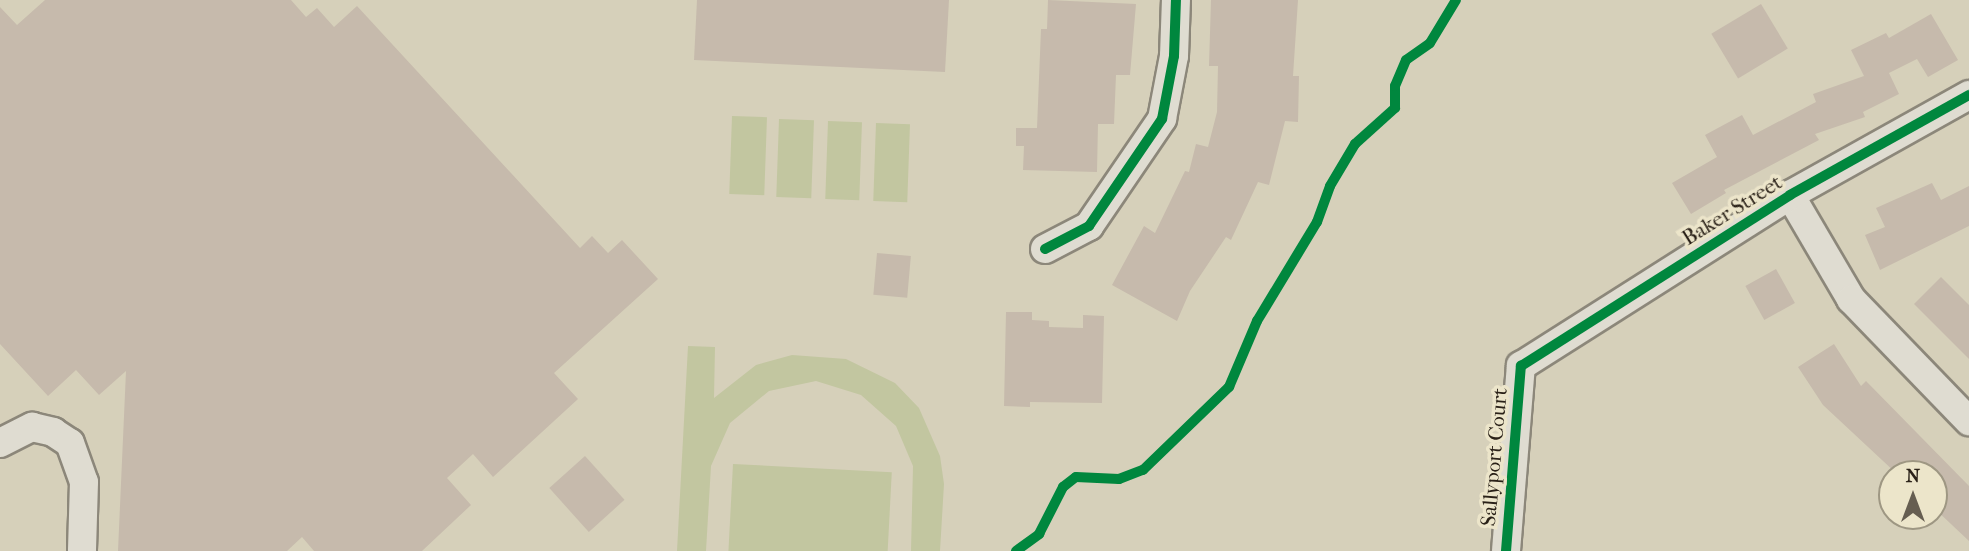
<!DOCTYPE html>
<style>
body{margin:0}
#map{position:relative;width:1969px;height:551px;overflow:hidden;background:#d6d0ba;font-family:"IM FELL French Canon",serif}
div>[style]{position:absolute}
.green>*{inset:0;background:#c2c6a0;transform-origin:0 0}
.building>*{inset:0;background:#c6baac;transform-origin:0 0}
.roads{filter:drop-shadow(2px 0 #8c877a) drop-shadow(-2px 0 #8c877a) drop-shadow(0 2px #8c877a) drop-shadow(0 -2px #8c877a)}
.minor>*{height:28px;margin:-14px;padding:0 14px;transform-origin:14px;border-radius:14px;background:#dfdcd1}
.cycleway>*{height:10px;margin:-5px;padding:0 5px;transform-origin:5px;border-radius:5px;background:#00873e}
span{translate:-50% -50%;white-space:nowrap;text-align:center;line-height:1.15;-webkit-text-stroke:7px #ece5ca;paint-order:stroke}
.street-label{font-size:21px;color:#2a2118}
.north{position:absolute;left:1878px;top:460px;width:70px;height:70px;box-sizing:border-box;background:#ece5ca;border:2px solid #9e9783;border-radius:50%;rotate:0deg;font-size:19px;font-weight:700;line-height:28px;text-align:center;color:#2a2118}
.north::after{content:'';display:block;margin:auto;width:24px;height:32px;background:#665e51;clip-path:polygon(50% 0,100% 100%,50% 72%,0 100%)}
</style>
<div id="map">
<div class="green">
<div style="left:732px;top:116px;width:35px;height:78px;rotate:2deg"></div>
<div style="left:779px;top:119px;width:35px;height:78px;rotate:2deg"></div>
<div style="left:828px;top:121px;width:34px;height:78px;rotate:2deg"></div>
<div style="left:876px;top:123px;width:34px;height:78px;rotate:2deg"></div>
<div style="clip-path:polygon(688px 346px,715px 347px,714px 398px,756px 365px,792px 355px,846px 359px,895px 383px,919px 408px,940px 456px,944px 484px,940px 551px,911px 551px,913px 466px,896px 426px,861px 395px,816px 381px,769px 391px,730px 423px,711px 466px,706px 551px,677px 551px)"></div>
<div style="left:733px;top:464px;width:159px;height:87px;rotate:3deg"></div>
</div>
<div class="building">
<div style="clip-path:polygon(45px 0,291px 0,306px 17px,317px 8px,334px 27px,357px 6px,580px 248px,592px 236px,608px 253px,622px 240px,658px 279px,554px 373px,578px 399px,493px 477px,473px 454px,447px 478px,471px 505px,422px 551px,314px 551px,302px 537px,287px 551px,118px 551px,126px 371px,99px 395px,76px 370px,48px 396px,0 344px,0 7px,17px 25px)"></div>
<div style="clip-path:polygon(697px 0,949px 0,945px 72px,694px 60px)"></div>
<div style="clip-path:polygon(1048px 0,1136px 4px,1130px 75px,1116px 75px,1114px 124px,1098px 124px,1097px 172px,1023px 170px,1024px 146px,1016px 146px,1016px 128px,1037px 128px,1041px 29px,1047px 29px)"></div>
<div style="clip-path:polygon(1211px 0,1298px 0,1293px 76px,1299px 76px,1298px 122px,1285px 121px,1269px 185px,1258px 182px,1231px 240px,1226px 237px,1190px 291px,1177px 321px,1112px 285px,1144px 226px,1155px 233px,1185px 171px,1189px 172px,1196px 144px,1208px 147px,1217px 112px,1218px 66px,1209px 66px)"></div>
<div style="left:1761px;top:4px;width:52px;height:58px;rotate:59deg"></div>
<div style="clip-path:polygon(1931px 14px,1958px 60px,1928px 77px,1917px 59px,1889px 73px,1899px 94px,1863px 112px,1865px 117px,1815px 134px,1819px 140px,1724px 190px,1726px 193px,1691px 214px,1672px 183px,1717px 157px,1705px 135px,1742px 115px,1753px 135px,1816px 102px,1813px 94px,1864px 76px,1851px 50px,1886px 33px,1889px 38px)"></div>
<div style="clip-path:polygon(1932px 183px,1941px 200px,1969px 186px,1969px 226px,1880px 270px,1865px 235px,1885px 227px,1876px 208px)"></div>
<div style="left:877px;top:253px;width:34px;height:42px;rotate:5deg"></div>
<div style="left:1776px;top:269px;width:39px;height:35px;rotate:61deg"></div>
<div style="clip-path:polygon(1941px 277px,1969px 305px,1969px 359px,1914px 304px)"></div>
<div style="clip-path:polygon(1006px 312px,1032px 312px,1032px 320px,1049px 321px,1049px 327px,1083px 328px,1083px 315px,1104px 316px,1102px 403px,1030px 402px,1030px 407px,1004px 406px)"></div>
<div style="clip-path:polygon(1834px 344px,1861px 386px,1866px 381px,1969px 486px,1969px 541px,1934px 508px,1934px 474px,1897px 474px,1823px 405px,1798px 367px)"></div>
<div style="left:585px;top:456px;width:59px;height:48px;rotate:48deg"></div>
</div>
<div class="roads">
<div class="minor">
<div style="left:1790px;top:195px;width:121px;rotate:59.6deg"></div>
<div style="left:1851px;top:299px;width:170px;rotate:46deg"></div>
<div style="left:1045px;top:249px;width:50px;rotate:-27.6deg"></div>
<div style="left:1089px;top:226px;width:130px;rotate:-55.7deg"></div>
<div style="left:1162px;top:119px;width:64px;rotate:-79.2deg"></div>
<div style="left:1174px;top:56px;width:56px;rotate:-88deg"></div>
<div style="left:0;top:443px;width:36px;rotate:-27deg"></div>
<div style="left:32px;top:427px;width:22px;rotate:13deg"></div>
<div style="left:53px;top:432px;width:20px;rotate:33deg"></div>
<div style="left:70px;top:443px;width:41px;rotate:70.3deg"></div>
<div style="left:84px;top:482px;width:69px;rotate:91.7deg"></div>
<div style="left:1506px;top:551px;width:186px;rotate:-85.4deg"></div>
<div style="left:1521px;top:366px;width:319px;rotate:-32.4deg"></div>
<div style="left:1790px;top:195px;width:205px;rotate:-29.2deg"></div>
</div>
</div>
<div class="cycleway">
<div style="left:1045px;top:249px;width:50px;rotate:-27.6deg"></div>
<div style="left:1089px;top:226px;width:130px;rotate:-55.7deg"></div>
<div style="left:1162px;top:119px;width:64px;rotate:-79.2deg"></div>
<div style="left:1174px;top:56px;width:56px;rotate:-88deg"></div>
<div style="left:1016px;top:551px;width:29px;rotate:-36deg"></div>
<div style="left:1039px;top:534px;width:53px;rotate:-62.9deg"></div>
<div style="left:1063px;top:487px;width:16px;rotate:-38deg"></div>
<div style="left:1076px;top:477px;width:43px;rotate:2.7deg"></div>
<div style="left:1119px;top:479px;width:26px;rotate:-21deg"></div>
<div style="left:1143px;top:470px;width:120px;rotate:-44deg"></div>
<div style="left:1229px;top:387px;width:72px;rotate:-67deg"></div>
<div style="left:1257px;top:321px;width:116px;rotate:-58.8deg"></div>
<div style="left:1317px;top:222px;width:38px;rotate:-70deg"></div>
<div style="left:1330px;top:186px;width:49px;rotate:-59.2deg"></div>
<div style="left:1355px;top:144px;width:54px;rotate:-42deg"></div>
<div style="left:1395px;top:108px;width:22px;rotate:-90deg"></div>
<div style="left:1395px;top:86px;width:28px;rotate:-67deg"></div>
<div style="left:1406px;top:60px;width:29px;rotate:-35deg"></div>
<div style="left:1430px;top:43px;width:50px;rotate:-58.8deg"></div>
<div style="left:1506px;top:551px;width:186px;rotate:-85.4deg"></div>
<div style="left:1521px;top:366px;width:319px;rotate:-32.4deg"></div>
<div style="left:1790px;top:195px;width:205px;rotate:-29.2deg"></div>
</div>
<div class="street-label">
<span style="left:1732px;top:210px;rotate:-32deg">Baker Street</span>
<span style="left:1494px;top:457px;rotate:-85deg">Sallyport Court</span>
</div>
<div class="north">N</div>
</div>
